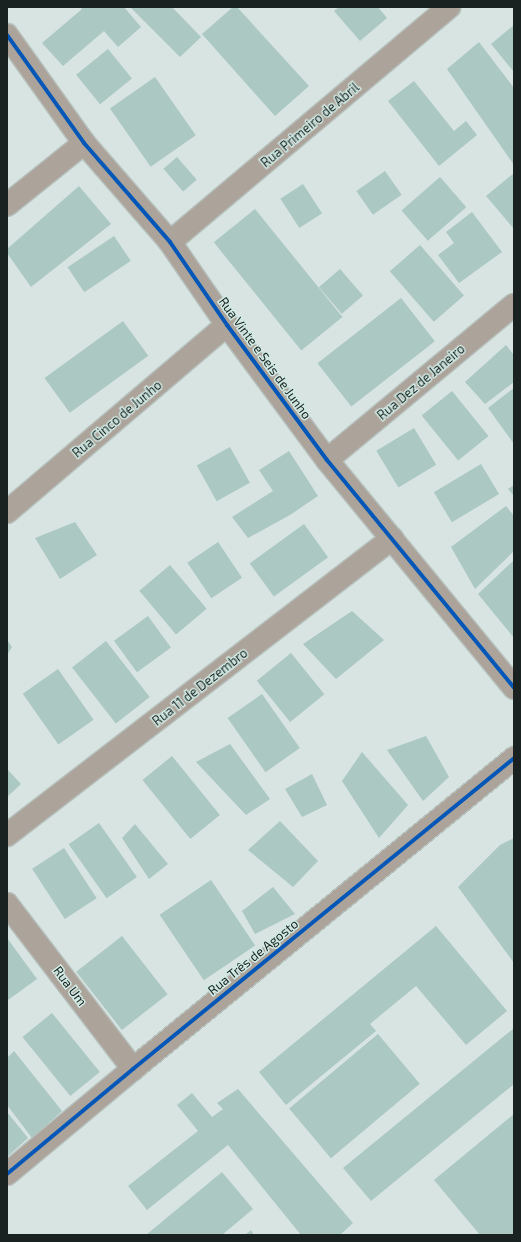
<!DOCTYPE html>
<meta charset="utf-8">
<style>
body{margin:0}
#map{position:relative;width:521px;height:1242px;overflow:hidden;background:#d7e4e1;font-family:"Exo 2",sans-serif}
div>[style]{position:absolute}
.building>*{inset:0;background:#acc8c3;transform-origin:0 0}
.roads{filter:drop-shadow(1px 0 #b6c0bd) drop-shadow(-1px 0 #b6c0bd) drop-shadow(0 1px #b6c0bd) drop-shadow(0 -1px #b6c0bd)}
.minor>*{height:22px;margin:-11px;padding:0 11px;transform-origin:11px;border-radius:11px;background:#aca39a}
.cycleway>*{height:4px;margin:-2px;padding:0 2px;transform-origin:2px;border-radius:2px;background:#0057b8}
span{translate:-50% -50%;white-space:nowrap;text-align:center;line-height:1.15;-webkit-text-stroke:3px #d1eae4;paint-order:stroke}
.street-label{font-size:13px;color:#192220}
.frame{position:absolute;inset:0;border:8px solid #192220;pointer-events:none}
</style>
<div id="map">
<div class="building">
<div style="clip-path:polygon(80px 7px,124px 7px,141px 27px,118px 47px,104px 31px,63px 66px,42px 43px,82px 9px)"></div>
<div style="clip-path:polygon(130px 7px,172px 7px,201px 37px,180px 57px)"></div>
<div style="clip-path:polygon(233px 7px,237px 7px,309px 86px,275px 116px,202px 34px)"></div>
<div style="clip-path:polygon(339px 7px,378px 7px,387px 18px,360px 41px,334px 11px)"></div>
<div style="clip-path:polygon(514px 25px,514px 72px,491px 44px)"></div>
<div style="clip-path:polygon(479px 42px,514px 88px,514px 165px,447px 69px)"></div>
<div style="left:108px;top:49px;width:38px;height:41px;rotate:51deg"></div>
<div style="left:155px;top:77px;width:71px;height:55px;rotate:55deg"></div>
<div style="clip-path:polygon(414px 81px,454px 131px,466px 121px,477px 135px,439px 166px,388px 101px)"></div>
<div style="left:177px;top:157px;width:30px;height:18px;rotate:49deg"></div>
<div style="left:385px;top:171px;width:29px;height:35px;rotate:55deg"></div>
<div style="clip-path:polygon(514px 173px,514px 229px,486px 196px)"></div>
<div style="left:440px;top:177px;width:40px;height:51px;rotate:49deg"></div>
<div style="left:303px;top:184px;width:35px;height:27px;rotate:57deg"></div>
<div style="clip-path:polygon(79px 186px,111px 224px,31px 287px,7px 253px,7px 249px)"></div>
<div style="left:255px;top:209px;width:139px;height:53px;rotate:51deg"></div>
<div style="clip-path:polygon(472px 212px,502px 252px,459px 283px,438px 255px,454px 243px,446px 232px)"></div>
<div style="left:114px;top:236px;width:30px;height:56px;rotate:56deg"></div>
<div style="left:420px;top:245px;width:67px;height:40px;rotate:49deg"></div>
<div style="left:340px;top:269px;width:35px;height:28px;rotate:49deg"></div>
<div style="left:401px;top:298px;width:55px;height:106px;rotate:52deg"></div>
<div style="left:123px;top:321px;width:43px;height:97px;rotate:54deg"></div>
<div style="clip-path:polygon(506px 345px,514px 355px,514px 382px,485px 404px,465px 382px)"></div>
<div style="clip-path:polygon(514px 388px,514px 444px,488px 408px)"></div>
<div style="left:452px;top:391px;width:58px;height:39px;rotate:51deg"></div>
<div style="left:414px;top:428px;width:43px;height:44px;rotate:59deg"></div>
<div style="left:230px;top:447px;width:41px;height:38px;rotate:61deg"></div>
<div style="clip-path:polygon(289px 451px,318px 496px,290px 515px,248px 538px,232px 517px,273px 491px,259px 470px)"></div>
<div style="left:481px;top:464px;width:35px;height:55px;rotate:59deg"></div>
<div style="clip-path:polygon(514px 485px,514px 496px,508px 489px)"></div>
<div style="clip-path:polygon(506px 506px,514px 516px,514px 551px,475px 589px,451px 547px)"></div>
<div style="clip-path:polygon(75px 522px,97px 555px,60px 579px,35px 538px)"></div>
<div style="left:304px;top:524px;width:41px;height:67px;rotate:54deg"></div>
<div style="left:218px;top:542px;width:43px;height:37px;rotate:56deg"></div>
<div style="clip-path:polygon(514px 560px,514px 638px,478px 594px)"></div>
<div style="left:170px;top:565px;width:57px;height:40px;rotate:50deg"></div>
<div style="clip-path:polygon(352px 611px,384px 640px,336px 679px,303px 644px)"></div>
<div style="left:148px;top:616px;width:39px;height:42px;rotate:54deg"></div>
<div style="clip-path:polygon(7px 640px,12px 647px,7px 655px)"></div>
<div style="left:106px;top:641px;width:71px;height:43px;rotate:52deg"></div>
<div style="left:291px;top:653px;width:53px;height:44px;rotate:51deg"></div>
<div style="left:58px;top:669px;width:62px;height:43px;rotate:55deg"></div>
<div style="left:262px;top:694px;width:66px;height:42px;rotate:55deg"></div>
<div style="clip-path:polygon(426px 736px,449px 777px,423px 801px,387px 750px)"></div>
<div style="clip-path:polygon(230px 744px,270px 799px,246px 815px,196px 762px)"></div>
<div style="clip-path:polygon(362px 752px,408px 805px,379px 838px,342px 781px)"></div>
<div style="left:172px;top:756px;width:76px;height:38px;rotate:51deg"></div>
<div style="clip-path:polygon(7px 769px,21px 784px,7px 797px)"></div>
<div style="clip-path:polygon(312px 774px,327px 805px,302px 817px,285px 789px)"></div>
<div style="clip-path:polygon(280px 821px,318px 861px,293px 887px,248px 850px)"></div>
<div style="left:99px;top:823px;width:66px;height:37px;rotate:55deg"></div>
<div style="clip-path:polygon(135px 824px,168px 864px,149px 879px,122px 838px)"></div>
<div style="clip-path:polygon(514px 838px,514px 963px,458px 887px,500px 845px)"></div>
<div style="left:64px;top:848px;width:60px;height:38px;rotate:57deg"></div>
<div style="left:211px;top:880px;width:79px;height:62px;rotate:56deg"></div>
<div style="clip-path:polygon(273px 887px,295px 914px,255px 934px,242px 911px)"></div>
<div style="clip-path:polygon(436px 926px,507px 1011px,466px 1045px,416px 986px,370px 1024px,376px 1031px,286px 1105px,259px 1072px)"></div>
<div style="left:122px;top:936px;width:74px;height:58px;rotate:52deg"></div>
<div style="clip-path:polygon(7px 938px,37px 979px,8px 1000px,7px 999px)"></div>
<div style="left:52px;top:1013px;width:76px;height:38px;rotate:51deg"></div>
<div style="clip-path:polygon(514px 1028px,514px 1084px,371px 1201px,343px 1168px)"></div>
<div style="left:378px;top:1034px;width:65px;height:116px;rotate:50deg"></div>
<div style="clip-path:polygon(14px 1051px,62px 1111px,32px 1138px,7px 1105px,7px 1058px)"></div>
<div style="clip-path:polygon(238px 1089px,353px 1223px,340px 1235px,301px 1235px,228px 1145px,147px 1210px,128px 1186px,198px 1131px,177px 1105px,192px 1093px,212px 1117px,223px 1109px,217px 1103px)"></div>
<div style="clip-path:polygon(7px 1112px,28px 1138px,7px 1157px)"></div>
<div style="clip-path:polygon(514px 1114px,514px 1235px,480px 1235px,434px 1180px)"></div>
<div style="clip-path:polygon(222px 1172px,253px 1209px,222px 1235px,146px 1235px)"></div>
<div style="clip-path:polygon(251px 1230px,254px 1235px,245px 1235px)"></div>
</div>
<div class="roads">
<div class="minor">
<div style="left:7px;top:35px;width:133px;rotate:54.5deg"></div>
<div style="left:84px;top:143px;width:131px;rotate:49deg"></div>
<div style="left:170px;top:242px;width:101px;rotate:55.5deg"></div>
<div style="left:227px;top:325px;width:168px;rotate:53.5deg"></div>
<div style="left:327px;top:460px;width:295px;rotate:50.6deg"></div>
<div style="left:7px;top:205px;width:99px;rotate:-38.8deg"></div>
<div style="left:170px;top:242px;width:365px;rotate:-40.1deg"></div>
<div style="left:327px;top:460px;width:243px;rotate:-39.7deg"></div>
<div style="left:7px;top:512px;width:289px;rotate:-40.4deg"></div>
<div style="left:7px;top:835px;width:486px;rotate:-37.6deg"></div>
<div style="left:7px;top:904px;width:208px;rotate:52.6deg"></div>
<div style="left:7px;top:1174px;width:164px;rotate:-39.8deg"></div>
<div style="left:133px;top:1069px;width:492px;rotate:-39.2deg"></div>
</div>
</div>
<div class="cycleway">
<div style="left:7px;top:35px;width:133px;rotate:54.5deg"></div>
<div style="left:84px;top:143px;width:131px;rotate:49deg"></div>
<div style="left:170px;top:242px;width:101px;rotate:55.5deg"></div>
<div style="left:227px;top:325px;width:168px;rotate:53.5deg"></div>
<div style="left:327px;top:460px;width:295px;rotate:50.6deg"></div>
<div style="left:7px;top:1174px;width:164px;rotate:-39.8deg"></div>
<div style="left:133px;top:1069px;width:492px;rotate:-39.2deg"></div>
</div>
<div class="street-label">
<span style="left:310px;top:125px;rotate:-40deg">Rua Primeiro de Abril</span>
<span style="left:265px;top:358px;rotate:54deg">Rua Vinte e Seis de Junho</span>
<span style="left:421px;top:382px;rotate:-40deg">Rua Dez de Janeiro</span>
<span style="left:117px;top:419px;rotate:-40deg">Rua Cinco de Junho</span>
<span style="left:200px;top:687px;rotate:-38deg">Rua 11 de Dezembro</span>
<span style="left:253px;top:957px;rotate:-39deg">Rua Três de Agosto</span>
<span style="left:70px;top:986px;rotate:53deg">Rua Um</span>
</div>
<div class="frame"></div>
</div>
